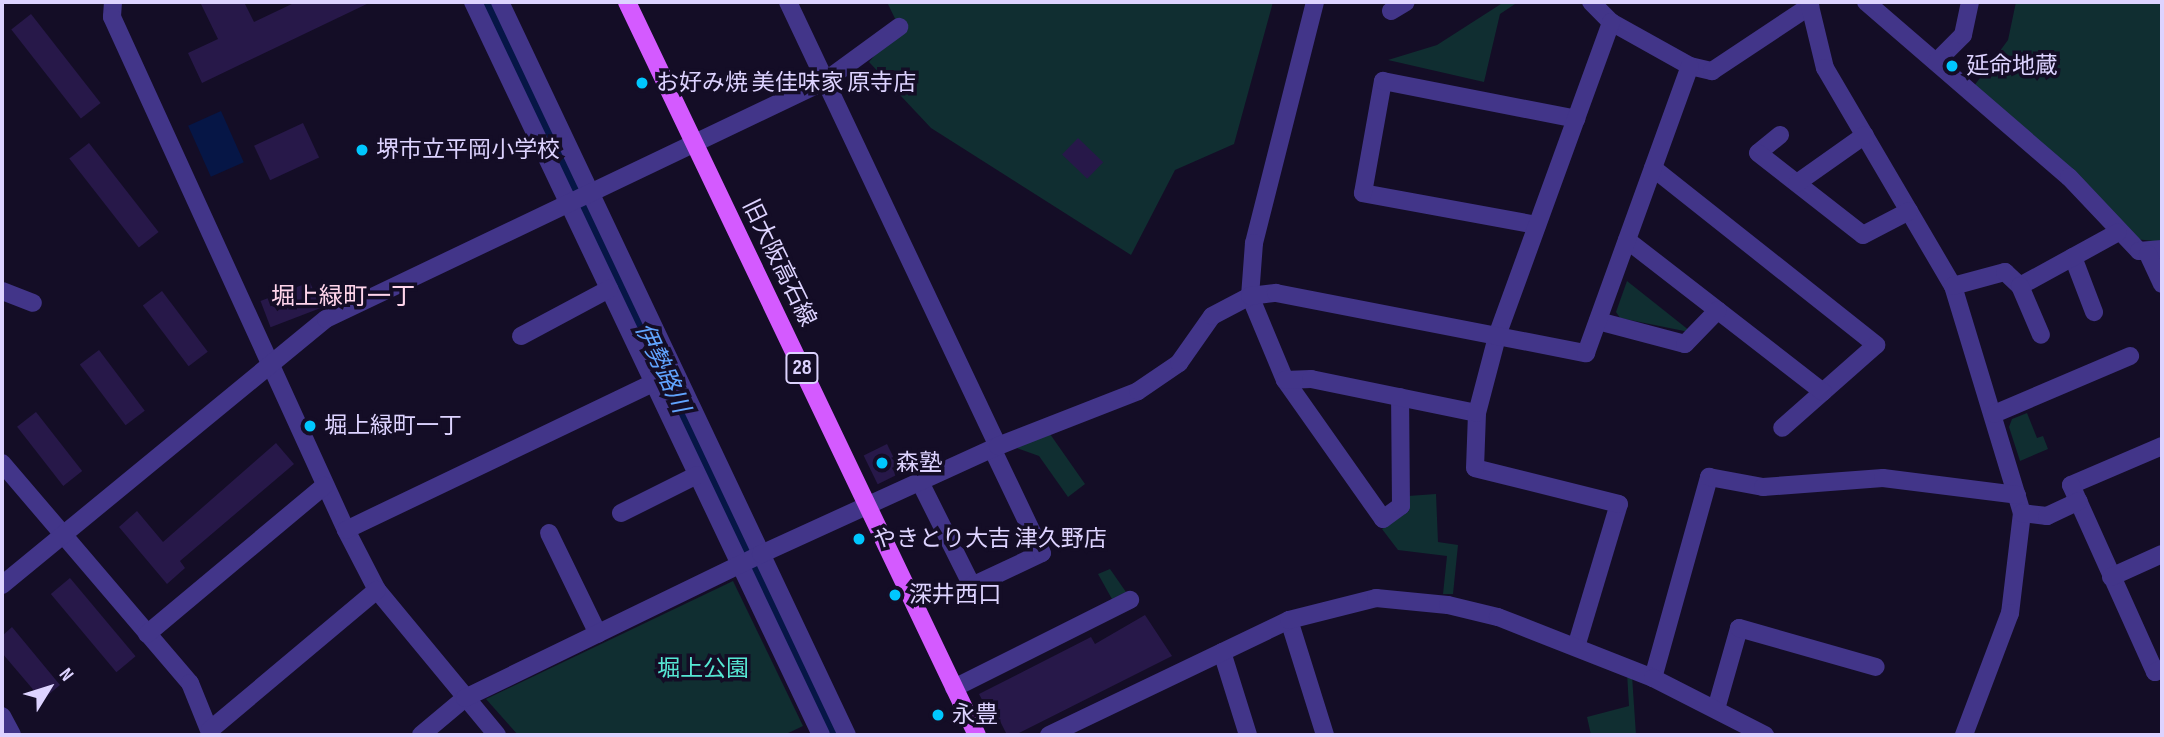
<!DOCTYPE html>
<meta charset="utf-8">
<style>
body{margin:0}
#map{position:relative;width:2164px;height:737px;overflow:hidden;background:#140d26;font-family:"Sofia Sans Condensed","Noto Sans JP",sans-serif}
div>[style]{position:absolute}
.green>*{inset:0;background:#102e31}
.water>*{inset:0;background:#061646;transform-origin:0 0}
.river>*{height:33px;margin:-16.5px;padding:0 16.5px;transform-origin:16.5px;border-radius:16.5px;background:#061646}
.building>*{inset:0;background:#271849;transform-origin:0 0}
.minor>*{height:18px;margin:-9px;padding:0 9px;transform-origin:9px;border-radius:9px;background:#423589}
.major>*{height:18px;margin:-9px;padding:0 9px;transform-origin:9px;border-radius:9px;background:#d45aff}
.dots>*{width:19px;height:19px;translate:-50% -50%;box-sizing:border-box;border:4px solid #140d26;border-radius:50%}
span{translate:-50% -50%;white-space:nowrap;text-align:center;line-height:1.15;-webkit-text-stroke:7px #140d26;paint-order:stroke}
.shield-label span{padding:2px 5px;background:#140d26;border:2px solid;border-radius:5px;-webkit-text-stroke-width:0}
.shield-label{font-size:21px;color:#ddd3ff;font-weight:700}
.poi-label{font-size:23px;color:#ddd3ff}
.left{translate:0 -50%;text-align:left}
.street-label{font-size:23px;color:#ddd3ff}
.park-label{font-size:23px;color:#56e8d4}
.neighbourhood-label{font-size:24px;color:#ffd5eb}
.water-label{font-size:24px;color:#61a4ff;font-style:italic}
.frame{position:absolute;inset:0;border:4px solid #ddd3ff;pointer-events:none}
.north{position:absolute;left:14px;top:653px;width:70px;height:70px;-webkit-text-stroke:5px #140d26;paint-order:stroke;rotate:52deg;font-size:19px;font-weight:700;line-height:28px;text-align:center;color:#ddd3ff}
.north::after{content:'';display:block;margin:auto;width:24px;height:32px;background:#ddd3ff;clip-path:polygon(50% 0,100% 100%,50% 72%,0 100%)}
</style>
<div id="map">
<div class="green">
<div style="clip-path:polygon(887px 2px,1273px 2px,1234px 144px,1175px 170px,1131px 255px,931px 128px,869px 62px,899px 27px)"></div>
<div style="clip-path:polygon(1504px 2px,1518px 2px,1500px 14px,1484px 82px,1388px 60px,1437px 45px)"></div>
<div style="clip-path:polygon(2016px 2px,2162px 2px,2162px 242px,2135px 239px,1974px 86px,2008px 40px)"></div>
<div style="clip-path:polygon(1627px 281px,1690px 331px,1689px 332px,1620px 318px,1616px 312px)"></div>
<div style="clip-path:polygon(2027px 413px,2037px 438px,2043px 436px,2048px 449px,2020px 461px,2009px 427px,2012px 419px)"></div>
<div style="clip-path:polygon(1050px 434px,1085px 484px,1068px 497px,1039px 456px,1014px 447px)"></div>
<div style="clip-path:polygon(1436px 494px,1438px 542px,1458px 545px,1453px 594px,1443px 594px,1447px 556px,1398px 550px,1382px 529px,1409px 511px,1408px 496px)"></div>
<div style="clip-path:polygon(1110px 569px,1126px 592px,1112px 599px,1098px 574px)"></div>
<div style="clip-path:polygon(733px 581px,803px 726px,784px 735px,518px 735px,486px 699px)"></div>
<div style="clip-path:polygon(1627px 673px,1632px 676px,1636px 735px,1591px 735px,1587px 717px,1629px 706px)"></div>
</div>
<div class="water">
<div style="left:221px;top:111px;width:56px;height:36px;rotate:66deg"></div>
</div>
<div class="river">
<div style="left:489px;top:2px;width:810px;rotate:64.8deg"></div>
</div>
<div class="building">
<div style="clip-path:polygon(200px 2px,244px 2px,254px 22px,296px 2px,371px 2px,202px 83px,188px 53px,218px 39px)"></div>
<div style="left:31px;top:14px;width:113px;height:25px;rotate:52deg"></div>
<div style="left:303px;top:123px;width:38px;height:54px;rotate:65deg"></div>
<div style="left:1078px;top:138px;width:35px;height:23px;rotate:44deg"></div>
<div style="left:89px;top:143px;width:113px;height:25px;rotate:52deg"></div>
<div style="left:310px;top:282px;width:28px;height:53px;rotate:69deg"></div>
<div style="left:162px;top:291px;width:76px;height:24px;rotate:53deg"></div>
<div style="left:99px;top:350px;width:76px;height:24px;rotate:53deg"></div>
<div style="left:36px;top:412px;width:75px;height:24px;rotate:52deg"></div>
<div style="clip-path:polygon(276px 443px,294px 464px,180px 561px,185px 568px,167px 584px,119px 527px,137px 511px,163px 542px)"></div>
<div style="left:887px;top:444px;width:32px;height:26px;rotate:64deg"></div>
<div style="left:70px;top:578px;width:102px;height:25px;rotate:50deg"></div>
<div style="clip-path:polygon(1145px 615px,1172px 656px,1015px 735px,1007px 735px,996px 713px,990px 715px,979px 694px,1091px 637px,1095px 644px)"></div>
<div style="clip-path:polygon(12px 627px,60px 685px,42px 700px,2px 653px,2px 636px)"></div>
</div>
<div class="minor">
<div style="left:113px;top:2px;width:15px;rotate:94deg"></div>
<div style="left:112px;top:17px;width:564px;rotate:65.48deg"></div>
<div style="left:346px;top:530px;width:68px;rotate:62.7deg"></div>
<div style="left:377px;top:590px;width:188px;rotate:50.4deg"></div>
<div style="left:473px;top:2px;width:811px;rotate:64.6deg"></div>
<div style="left:500px;top:2px;width:811px;rotate:64.67deg"></div>
<div style="left:788px;top:2px;width:491px;rotate:64.7deg"></div>
<div style="left:1315px;top:2px;width:249px;rotate:104.2deg"></div>
<div style="left:1254px;top:243px;width:53px;rotate:94.3deg"></div>
<div style="left:1250px;top:296px;width:91px;rotate:67.4deg"></div>
<div style="left:1285px;top:380px;width:170px;rotate:54.8deg"></div>
<div style="left:1383px;top:519px;width:22px;rotate:-36deg"></div>
<div style="left:1401px;top:506px;width:109px;rotate:-90.5deg"></div>
<div style="left:1591px;top:2px;width:28px;rotate:45deg"></div>
<div style="left:1611px;top:22px;width:90px;rotate:29.1deg"></div>
<div style="left:1690px;top:66px;width:23px;rotate:13deg"></div>
<div style="left:1712px;top:71px;width:118px;rotate:-33.6deg"></div>
<div style="left:1809px;top:2px;width:68px;rotate:76.4deg"></div>
<div style="left:1825px;top:68px;width:253px;rotate:59.6deg"></div>
<div style="left:1953px;top:286px;width:237px;rotate:73.1deg"></div>
<div style="left:2022px;top:513px;width:101px;rotate:96.8deg"></div>
<div style="left:2010px;top:613px;width:130px;rotate:110.7deg"></div>
<div style="left:1866px;top:2px;width:268px;rotate:40.8deg"></div>
<div style="left:2069px;top:177px;width:102px;rotate:46.6deg"></div>
<div style="left:2139px;top:251px;width:23px;rotate:-5deg"></div>
<div style="left:1391px;top:11px;width:17px;rotate:-31deg"></div>
<div style="left:1936px;top:62px;width:38px;rotate:-45deg"></div>
<div style="left:1963px;top:35px;width:34px;rotate:-78deg"></div>
<div style="left:1780px;top:135px;width:28px;rotate:141deg"></div>
<div style="left:1758px;top:153px;width:133px;rotate:38deg"></div>
<div style="left:1863px;top:235px;width:52px;rotate:-27.6deg"></div>
<div style="left:1653px;top:168px;width:285px;rotate:38.4deg"></div>
<div style="left:1876px;top:345px;width:125px;rotate:138.6deg"></div>
<div style="left:1797px;top:183px;width:83px;rotate:-35.2deg"></div>
<div style="left:1537px;top:225px;width:177px;rotate:-169.6deg"></div>
<div style="left:1363px;top:193px;width:114px;rotate:-79.9deg"></div>
<div style="left:1383px;top:81px;width:197px;rotate:11.1deg"></div>
<div style="left:1627px;top:240px;width:248px;rotate:37.8deg"></div>
<div style="left:2148px;top:254px;width:33px;rotate:65deg"></div>
<div style="left:2073px;top:257px;width:59px;rotate:69.1deg"></div>
<div style="left:1953px;top:286px;width:54px;rotate:-15.1deg"></div>
<div style="left:2005px;top:272px;width:21px;rotate:43deg"></div>
<div style="left:2020px;top:286px;width:111px;rotate:-28.7deg"></div>
<div style="left:2020px;top:286px;width:53px;rotate:66.8deg"></div>
<div style="left:2px;top:291px;width:33px;rotate:21deg"></div>
<div style="left:1598px;top:321px;width:90px;rotate:14.8deg"></div>
<div style="left:1685px;top:344px;width:47px;rotate:-45.9deg"></div>
<div style="left:521px;top:336px;width:100px;rotate:-28.1deg"></div>
<div style="left:1285px;top:380px;width:26px;rotate:-2deg"></div>
<div style="left:1311px;top:379px;width:169px;rotate:11.6deg"></div>
<div style="left:1994px;top:414px;width:148px;rotate:-23.1deg"></div>
<div style="left:2162px;top:446px;width:99px;rotate:156.8deg"></div>
<div style="left:2071px;top:485px;width:205px;rotate:65.8deg"></div>
<div style="left:2155px;top:672px;width:8px;rotate:-23deg"></div>
<div style="left:2px;top:463px;width:289px;rotate:49.5deg"></div>
<div style="left:190px;top:683px;width:56px;rotate:68deg"></div>
<div style="left:920px;top:482px;width:116px;rotate:63.4deg"></div>
<div style="left:972px;top:586px;width:77px;rotate:-25.2deg"></div>
<div style="left:1042px;top:553px;width:116px;rotate:-115.5deg"></div>
<div style="left:621px;top:513px;width:85px;rotate:-26.6deg"></div>
<div style="left:2022px;top:513px;width:25px;rotate:7deg"></div>
<div style="left:2047px;top:516px;width:35px;rotate:-25deg"></div>
<div style="left:346px;top:530px;width:340px;rotate:-25.6deg"></div>
<div style="left:549px;top:533px;width:112px;rotate:64.1deg"></div>
<div style="left:2111px;top:577px;width:56px;rotate:-24.3deg"></div>
<div style="left:2px;top:585px;width:419px;rotate:-39.4deg"></div>
<div style="left:326px;top:319px;width:553px;rotate:-25.5deg"></div>
<div style="left:825px;top:81px;width:92px;rotate:-36.1deg"></div>
<div style="left:1289px;top:620px;width:121px;rotate:72.6deg"></div>
<div style="left:147px;top:634px;width:231px;rotate:-39.9deg"></div>
<div style="left:1576px;top:647px;width:149px;rotate:-73.3deg"></div>
<div style="left:1619px;top:504px;width:148px;rotate:-166deg"></div>
<div style="left:1475px;top:468px;width:55px;rotate:-87.9deg"></div>
<div style="left:1477px;top:413px;width:83px;rotate:-75.3deg"></div>
<div style="left:1498px;top:333px;width:331px;rotate:-70deg"></div>
<div style="left:1222px;top:652px;width:87px;rotate:72.6deg"></div>
<div style="left:1653px;top:678px;width:209px;rotate:-74.4deg"></div>
<div style="left:1709px;top:477px;width:55px;rotate:10.5deg"></div>
<div style="left:1763px;top:487px;width:120px;rotate:-4.3deg"></div>
<div style="left:1883px;top:478px;width:135px;rotate:7.2deg"></div>
<div style="left:954px;top:688px;width:197px;rotate:-26.6deg"></div>
<div style="left:1716px;top:709px;width:84px;rotate:-74.1deg"></div>
<div style="left:1739px;top:628px;width:142px;rotate:15.9deg"></div>
<div style="left:2px;top:716px;width:21px;rotate:62deg"></div>
<div style="left:210px;top:730px;width:218px;rotate:-40deg"></div>
<div style="left:421px;top:735px;width:57px;rotate:-40.1deg"></div>
<div style="left:465px;top:698px;width:329px;rotate:-25.9deg"></div>
<div style="left:761px;top:554px;width:260px;rotate:-24.5deg"></div>
<div style="left:998px;top:446px;width:150px;rotate:-21.4deg"></div>
<div style="left:1138px;top:391px;width:50px;rotate:-34.3deg"></div>
<div style="left:1179px;top:363px;width:57px;rotate:-54.9deg"></div>
<div style="left:1212px;top:316px;width:43px;rotate:-27.8deg"></div>
<div style="left:1250px;top:296px;width:26px;rotate:-7deg"></div>
<div style="left:1276px;top:293px;width:316px;rotate:11deg"></div>
<div style="left:1586px;top:353px;width:305px;rotate:-70.1deg"></div>
<div style="left:1049px;top:735px;width:266px;rotate:-25.6deg"></div>
<div style="left:1289px;top:620px;width:90px;rotate:-14.2deg"></div>
<div style="left:1376px;top:598px;width:72px;rotate:5.6deg"></div>
<div style="left:1448px;top:605px;width:51px;rotate:13.5deg"></div>
<div style="left:1498px;top:617px;width:167px;rotate:21.5deg"></div>
<div style="left:1653px;top:678px;width:126px;rotate:27deg"></div>
</div>
<div class="major">
<div style="left:627px;top:2px;width:812px;rotate:64.48deg"></div>
</div>
<div class="dots">
<div style="left:1952px;top:66px;background:#00c7fe"></div>
<div style="left:642px;top:83px;background:#00c7fe"></div>
<div style="left:362px;top:150px;background:#00c7fe"></div>
<div style="left:310px;top:426px;background:#00c7fe"></div>
<div style="left:882px;top:463px;background:#00c7fe"></div>
<div style="left:859px;top:539px;background:#00c7fe"></div>
<div style="left:895px;top:595px;background:#00c7fe"></div>
<div style="left:938px;top:715px;background:#00c7fe"></div>
</div>
<div class="shield-label">
<span style="left:802px;top:368px">28</span>
</div>
<div class="poi-label">
<span class="left" style="left:1966px;top:66px">延命地蔵</span>
<span class="left" style="left:656px;top:83px">お好み焼 美佳味家 原寺店</span>
<span class="left" style="left:376px;top:150px">堺市立平岡小学校</span>
<span class="left" style="left:324px;top:426px">堀上緑町一丁</span>
<span class="left" style="left:896px;top:463px">森塾</span>
<span class="left" style="left:873px;top:539px">やきとり大吉 津久野店</span>
<span class="left" style="left:909px;top:595px">深井西口</span>
<span class="left" style="left:952px;top:715px">永豊</span>
</div>
<div class="street-label">
<span style="left:779px;top:263px;rotate:64deg">旧大阪高石線</span>
</div>
<div class="park-label">
<span style="left:703px;top:669px">堀上公園</span>
</div>
<div class="neighbourhood-label">
<span style="left:343px;top:297px">堀上緑町一丁</span>
</div>
<div class="water-label">
<span style="left:662px;top:368px;rotate:65deg">伊勢路川</span>
</div>
<div class="frame"></div>
<div class="north">N</div>
</div>
